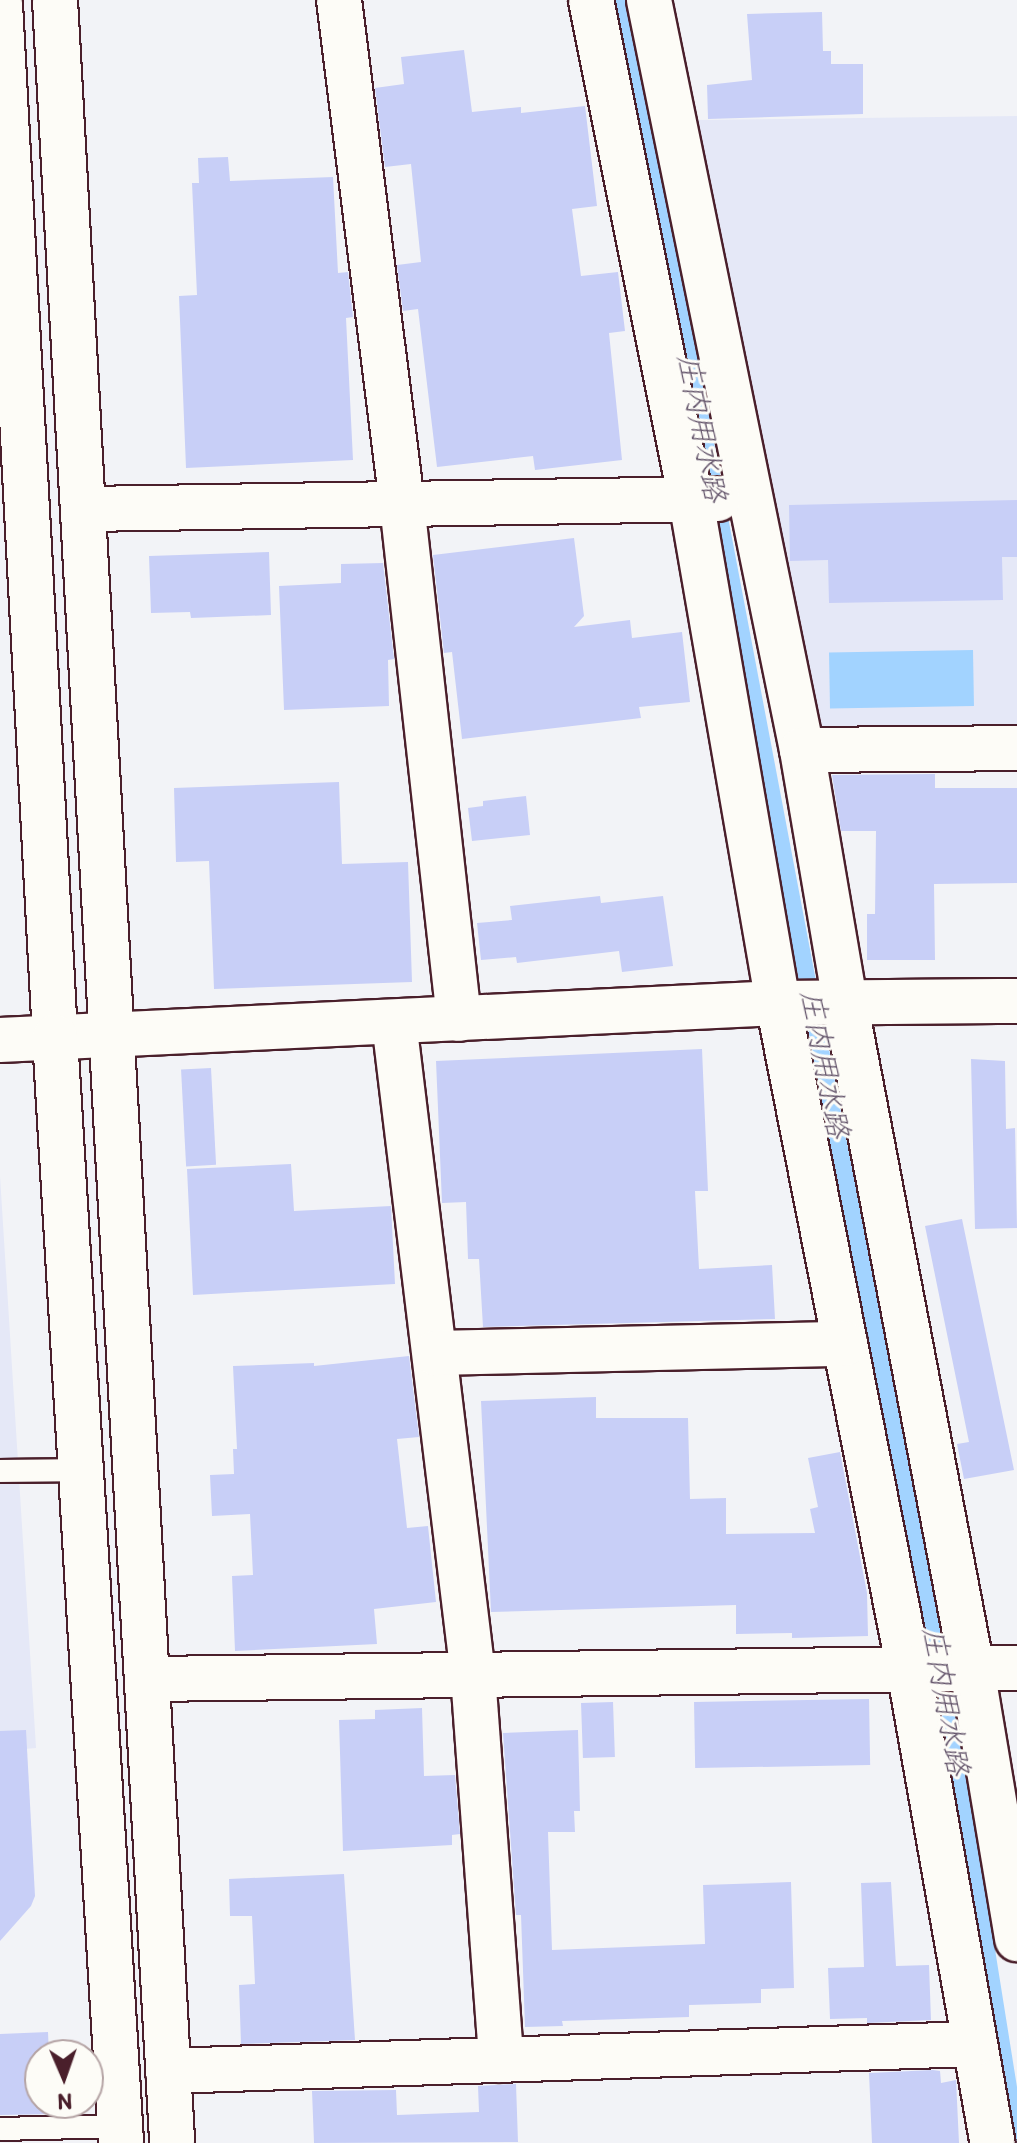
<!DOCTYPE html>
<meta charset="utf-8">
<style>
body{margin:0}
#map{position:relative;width:1017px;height:2143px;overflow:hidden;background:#f2f3f7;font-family:Itim,"Klee One",sans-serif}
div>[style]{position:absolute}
.built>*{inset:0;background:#e5e8f7}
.water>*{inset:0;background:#a2d3ff;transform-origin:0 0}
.building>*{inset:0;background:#c8cff7;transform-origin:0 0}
.roads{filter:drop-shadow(2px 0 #4a1f2b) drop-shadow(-2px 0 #4a1f2b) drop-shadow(0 2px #4a1f2b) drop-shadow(0 -2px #4a1f2b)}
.lane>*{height:22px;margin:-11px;padding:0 11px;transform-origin:11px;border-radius:11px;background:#fdfcf7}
.street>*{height:44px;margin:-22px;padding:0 22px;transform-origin:22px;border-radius:22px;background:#fdfcf7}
.secondary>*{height:44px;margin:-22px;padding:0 22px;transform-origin:22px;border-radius:22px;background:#fdfcf7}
span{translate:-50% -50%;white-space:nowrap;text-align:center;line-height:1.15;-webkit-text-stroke:6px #fdfcf7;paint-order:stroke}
.water-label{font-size:30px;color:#64556b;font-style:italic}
.north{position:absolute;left:24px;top:2039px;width:80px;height:80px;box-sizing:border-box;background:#fdfcf7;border:2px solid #b5a4a5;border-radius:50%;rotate:178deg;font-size:22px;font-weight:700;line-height:32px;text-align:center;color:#4a1f2b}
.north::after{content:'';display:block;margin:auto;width:28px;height:36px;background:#4a1f2b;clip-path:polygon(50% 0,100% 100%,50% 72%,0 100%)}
</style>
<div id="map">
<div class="built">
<div style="clip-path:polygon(1017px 116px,1017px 726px,821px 728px,810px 715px,695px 120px)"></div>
<div style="clip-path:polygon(0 1176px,36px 1748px,0 1751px)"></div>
</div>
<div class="water">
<div style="clip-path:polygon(612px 0,630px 0,838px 1097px,947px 1649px,1017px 2087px,1017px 2143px,1010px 2143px,926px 1648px)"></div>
<div style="left:973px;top:650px;width:56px;height:144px;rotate:89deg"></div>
</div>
<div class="building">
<div style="clip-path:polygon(822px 12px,823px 51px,831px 51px,831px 64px,863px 64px,863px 114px,708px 119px,707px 85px,752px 80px,747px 14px)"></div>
<div style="clip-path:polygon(464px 50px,472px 112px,521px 107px,521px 113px,585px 106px,597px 206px,572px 209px,581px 276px,618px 272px,625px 331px,609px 333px,622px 460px,535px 470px,533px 456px,437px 467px,418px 309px,403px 311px,397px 265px,421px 262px,411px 164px,385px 167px,375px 88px,404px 84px,401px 57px)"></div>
<div style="clip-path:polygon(228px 157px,230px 181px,333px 177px,338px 273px,348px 272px,353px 317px,346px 318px,353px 460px,186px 468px,179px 296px,197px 295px,192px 183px,199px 183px,198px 158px)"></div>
<div style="clip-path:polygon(1017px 500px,1017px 557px,1002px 557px,1003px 600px,829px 603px,828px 560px,790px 561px,789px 505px)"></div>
<div style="clip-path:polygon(574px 538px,584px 616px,574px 627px,630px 620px,632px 638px,682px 632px,690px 702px,639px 707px,641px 718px,462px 739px,452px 652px,444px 653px,433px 555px)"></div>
<div style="clip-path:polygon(269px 552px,271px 615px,191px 618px,190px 612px,151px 613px,149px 556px)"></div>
<div style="clip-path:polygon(383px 563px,394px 659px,388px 660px,389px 706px,284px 710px,279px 586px,341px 583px,341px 564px)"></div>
<div style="clip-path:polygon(935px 774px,935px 788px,1017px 788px,1017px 883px,934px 884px,935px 960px,867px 960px,867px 914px,875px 914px,876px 831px,841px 831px,832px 775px)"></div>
<div style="clip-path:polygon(339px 782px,342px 864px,408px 862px,412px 982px,214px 989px,209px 861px,176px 862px,174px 788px)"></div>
<div style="clip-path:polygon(526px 796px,530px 835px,472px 841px,468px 808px,483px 806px,483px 801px)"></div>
<div style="clip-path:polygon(600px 896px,601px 903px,663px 896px,673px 966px,622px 972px,619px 951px,517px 963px,516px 957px,481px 960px,477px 923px,512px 920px,510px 906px)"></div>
<div style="clip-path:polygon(702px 1049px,708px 1191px,695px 1191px,699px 1269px,772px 1265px,775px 1319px,483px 1327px,479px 1259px,468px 1259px,466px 1202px,442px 1203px,436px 1061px)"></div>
<div style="clip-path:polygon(971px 1059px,1005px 1061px,1006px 1129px,1015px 1128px,1017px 1228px,975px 1229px)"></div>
<div style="left:211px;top:1068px;width:97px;height:30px;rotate:87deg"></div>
<div style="clip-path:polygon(291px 1164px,294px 1211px,391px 1206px,395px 1284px,193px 1295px,187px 1169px)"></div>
<div style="clip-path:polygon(962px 1219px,1014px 1470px,964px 1479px,957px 1444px,969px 1442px,925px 1226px)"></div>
<div style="clip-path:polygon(409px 1356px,419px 1437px,397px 1439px,407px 1528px,428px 1526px,436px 1602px,374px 1609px,377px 1644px,235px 1651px,232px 1576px,253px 1575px,250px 1514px,212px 1516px,210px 1475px,234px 1474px,233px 1449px,237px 1449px,233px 1366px,314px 1363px,314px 1366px)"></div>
<div style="clip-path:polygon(596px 1397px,596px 1418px,688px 1418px,690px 1499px,726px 1498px,726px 1534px,815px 1533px,810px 1509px,818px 1507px,808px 1458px,840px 1452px,867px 1593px,868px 1636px,792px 1638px,792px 1633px,736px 1634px,736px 1605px,491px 1612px,481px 1401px)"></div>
<div style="left:869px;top:1699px;width:66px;height:175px;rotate:89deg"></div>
<div style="left:613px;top:1702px;width:55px;height:32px;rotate:88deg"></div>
<div style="clip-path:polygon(422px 1708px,424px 1776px,455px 1775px,460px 1834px,452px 1835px,452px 1845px,343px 1851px,339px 1720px,375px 1719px,375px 1710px)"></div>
<div style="clip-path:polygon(26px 1730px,35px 1896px,31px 1906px,0 1941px,0 1731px)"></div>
<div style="clip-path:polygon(578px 1730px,580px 1811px,574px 1811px,575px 1832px,548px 1832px,552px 1950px,705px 1944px,703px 1885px,791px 1882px,794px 1988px,761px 1989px,761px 2003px,689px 2005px,689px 2017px,562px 2021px,563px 2026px,525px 2027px,521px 1915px,516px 1915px,503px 1733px)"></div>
<div style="clip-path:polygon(344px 1874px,355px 2040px,241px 2044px,239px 1985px,255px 1984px,252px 1916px,230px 1916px,229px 1879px)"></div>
<div style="clip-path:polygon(891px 1882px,896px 1966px,929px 1965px,931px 2020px,867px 2023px,867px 2018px,830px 2019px,828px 1968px,864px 1967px,861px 1883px)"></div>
<div style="clip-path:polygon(48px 2032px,49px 2055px,40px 2055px,40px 2103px,52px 2103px,52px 2114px,0 2115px,0 2034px)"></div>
<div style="clip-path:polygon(933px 2070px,940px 2071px,941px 2083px,956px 2080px,959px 2143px,872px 2143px,869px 2073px)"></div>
<div style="clip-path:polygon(516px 2084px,518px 2142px,314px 2143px,312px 2091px,396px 2090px,397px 2115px,479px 2112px,478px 2086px)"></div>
</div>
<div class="roads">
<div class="lane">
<div style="left:0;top:1471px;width:81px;rotate:-0.7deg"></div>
<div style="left:0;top:2129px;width:120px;rotate:-1.4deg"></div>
</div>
<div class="street">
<div style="left:339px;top:0;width:508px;rotate:82.87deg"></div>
<div style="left:402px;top:504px;width:518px;rotate:83.68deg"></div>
<div style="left:591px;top:0;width:510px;rotate:78.69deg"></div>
<div style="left:691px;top:500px;width:510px;rotate:80.19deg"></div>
<div style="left:778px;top:1003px;width:679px;rotate:78.87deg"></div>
<div style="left:909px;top:1669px;width:481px;rotate:80deg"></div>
<div style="left:649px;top:0;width:765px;rotate:78.47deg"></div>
<div style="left:802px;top:750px;width:256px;rotate:80.3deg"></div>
<div style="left:845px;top:1002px;width:679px;rotate:79.22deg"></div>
<div style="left:972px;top:1669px;width:274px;rotate:80.5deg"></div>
<div style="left:85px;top:509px;width:633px;rotate:-0.91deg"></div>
<div style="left:802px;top:750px;width:215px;rotate:-0.5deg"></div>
<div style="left:394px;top:1022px;width:658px;rotate:83.1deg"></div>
<div style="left:473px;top:1675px;width:386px;rotate:85.8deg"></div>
<div style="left:0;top:1040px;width:779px;rotate:-2.72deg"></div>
<div style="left:778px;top:1003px;width:239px;rotate:-0.5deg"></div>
<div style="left:435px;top:1353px;width:410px;rotate:-1.3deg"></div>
<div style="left:149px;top:1679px;width:868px;rotate:-0.73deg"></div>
<div style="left:168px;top:2071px;width:807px;rotate:-1.92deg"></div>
</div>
<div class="secondary">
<div style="left:55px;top:0;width:2146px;rotate:86.87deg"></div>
<div style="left:0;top:4px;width:1034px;rotate:86.95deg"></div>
<div style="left:55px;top:1037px;width:1108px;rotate:86.58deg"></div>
</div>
</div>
<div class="water-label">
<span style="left:702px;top:428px;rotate:79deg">庄内用水路</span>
<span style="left:825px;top:1064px;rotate:79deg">庄内用水路</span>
<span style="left:946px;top:1701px;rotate:80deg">庄内用水路</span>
</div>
<div class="north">N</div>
</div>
